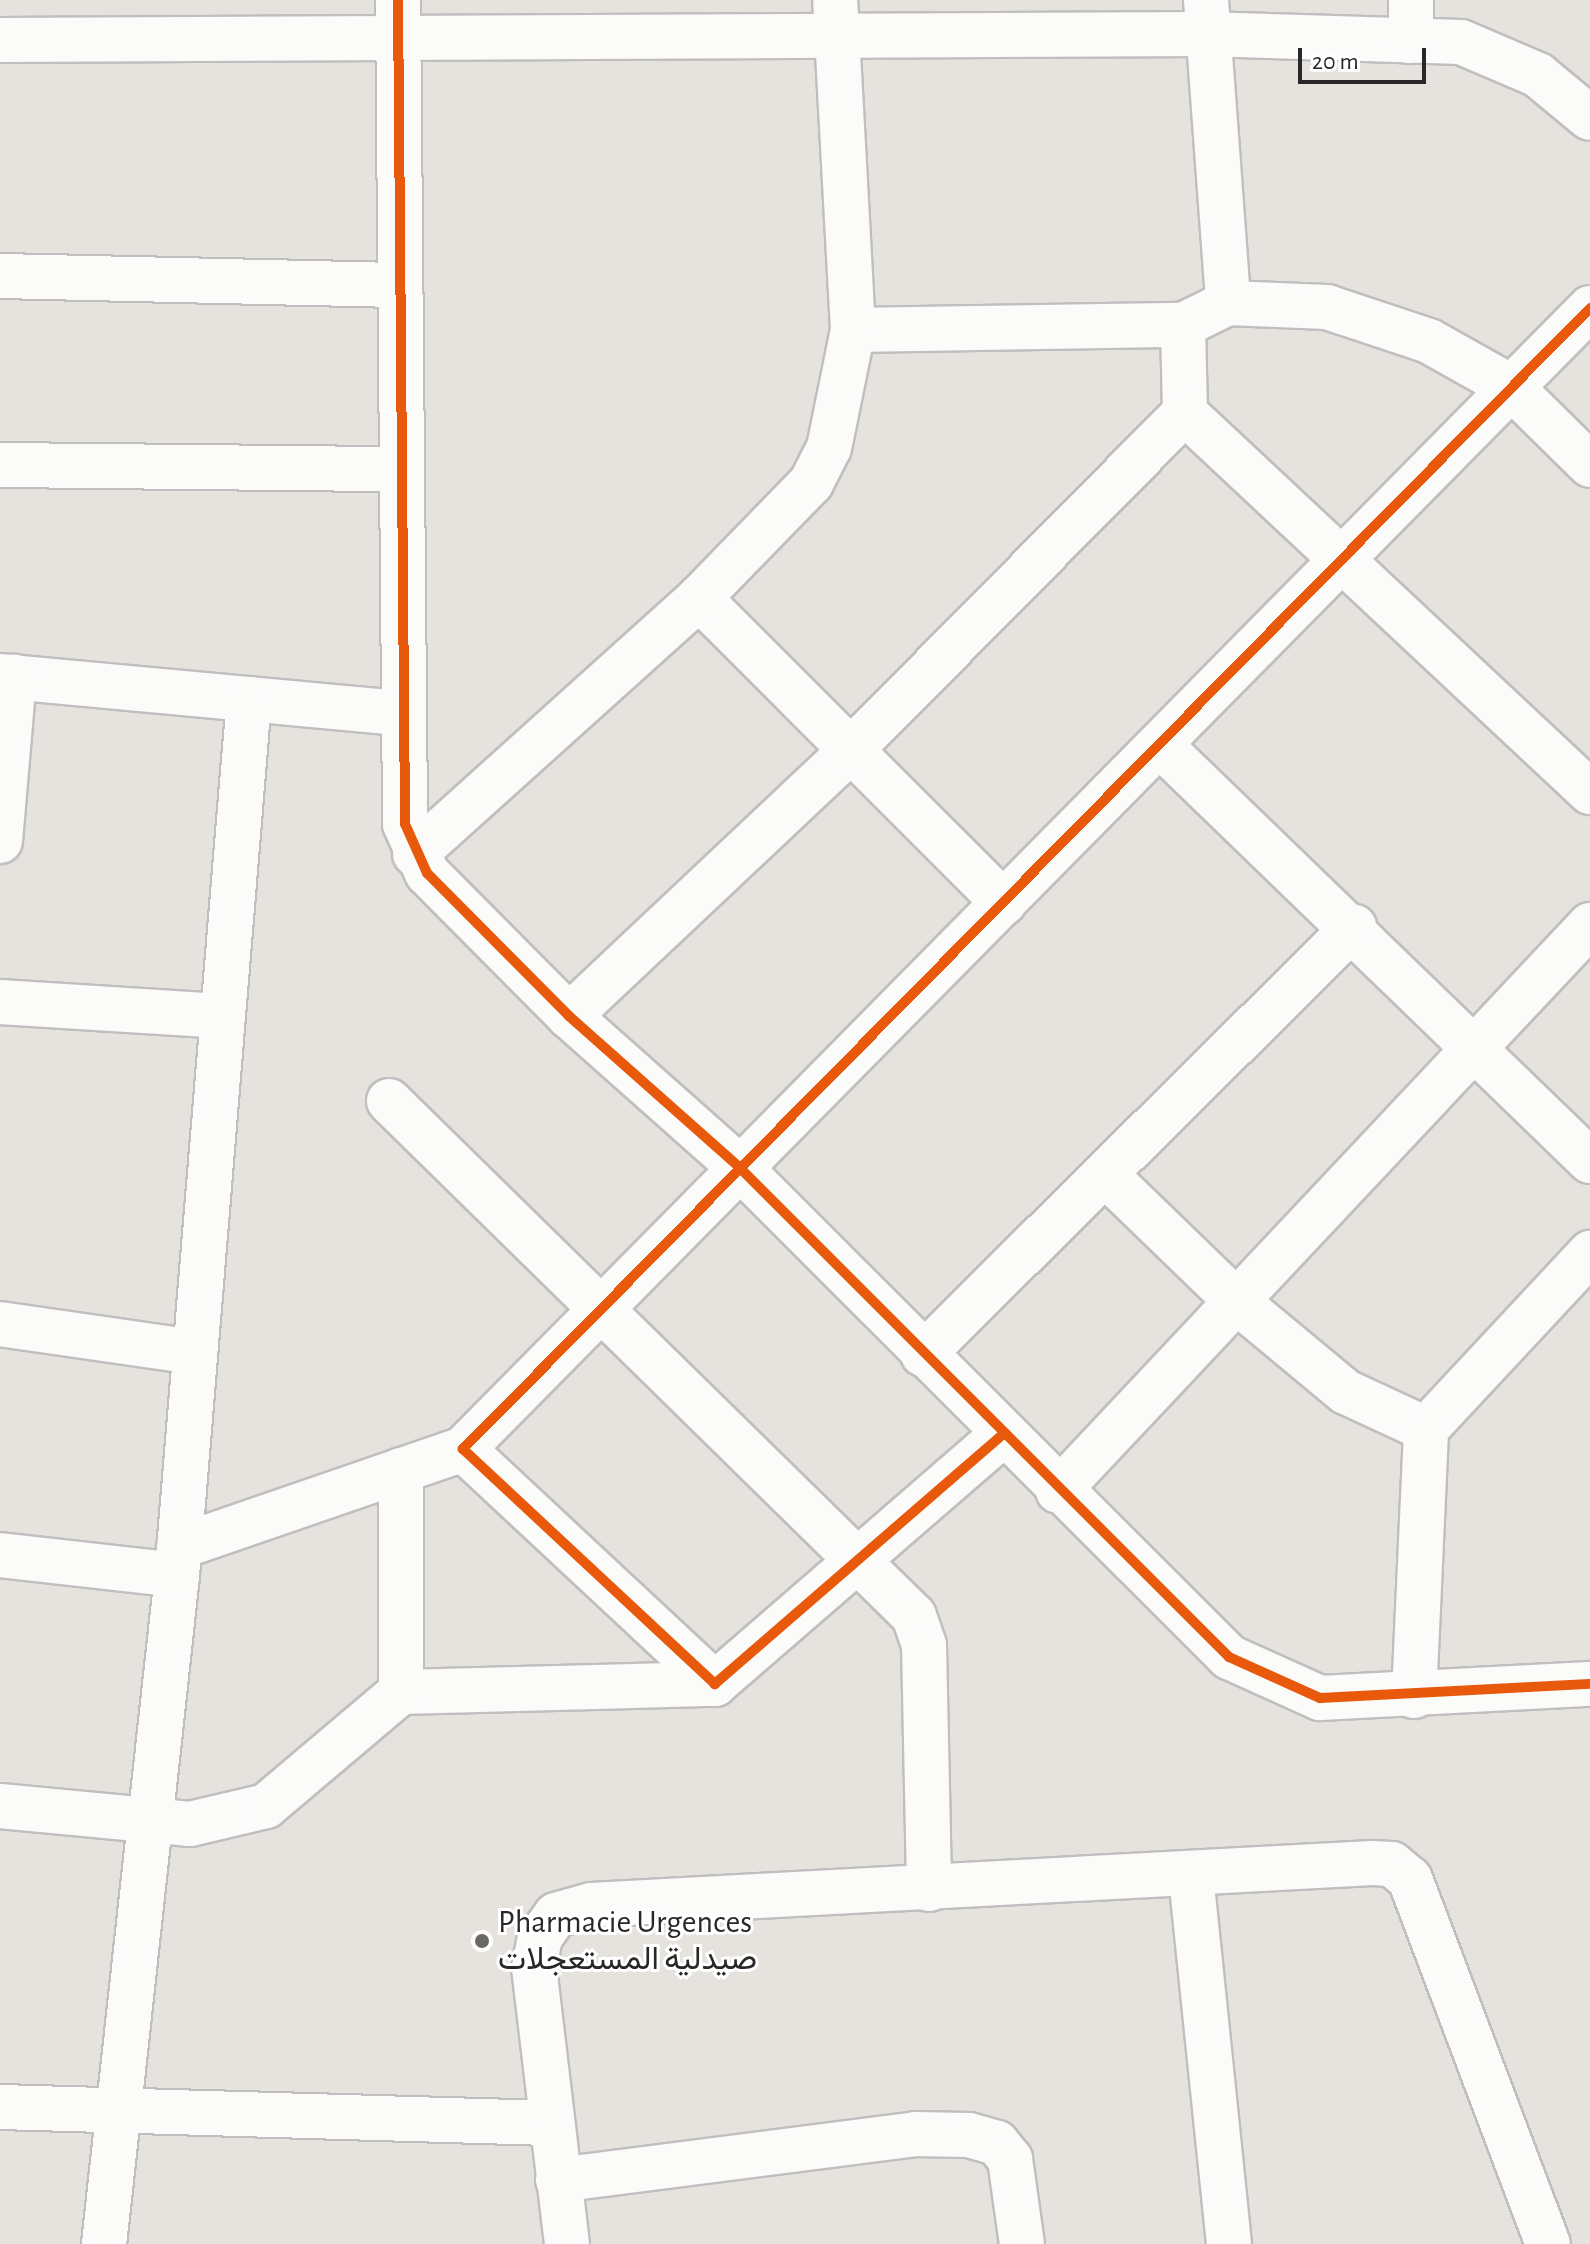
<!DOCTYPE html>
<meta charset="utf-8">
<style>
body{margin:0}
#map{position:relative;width:1590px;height:2244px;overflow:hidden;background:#e6e2dd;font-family:"Alegreya Sans",Vazirmatn,sans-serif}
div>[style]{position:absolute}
.roads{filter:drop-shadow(2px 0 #c0bebf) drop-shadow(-2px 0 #c0bebf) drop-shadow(0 2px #c0bebf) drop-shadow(0 -2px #c0bebf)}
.street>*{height:44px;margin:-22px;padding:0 22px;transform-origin:22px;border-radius:22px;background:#fbfbfa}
.cycleway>*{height:10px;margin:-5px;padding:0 5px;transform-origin:5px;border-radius:5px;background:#e8590c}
.dots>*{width:22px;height:22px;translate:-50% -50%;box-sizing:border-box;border:4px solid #fff;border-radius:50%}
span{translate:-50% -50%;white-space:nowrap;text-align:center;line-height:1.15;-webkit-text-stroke:6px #fff;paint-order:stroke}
.poi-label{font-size:32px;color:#282828}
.left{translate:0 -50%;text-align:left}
.scale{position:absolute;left:1298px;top:48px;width:128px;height:36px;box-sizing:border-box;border:4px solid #282828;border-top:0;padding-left:10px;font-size:24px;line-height:28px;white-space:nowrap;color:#282828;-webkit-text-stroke:6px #fff;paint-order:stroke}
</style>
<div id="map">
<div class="roads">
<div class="street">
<div style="left:398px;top:0;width:824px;rotate:89.51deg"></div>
<div style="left:405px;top:824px;width:54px;rotate:65.8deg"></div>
<div style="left:427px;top:873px;width:202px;rotate:45.2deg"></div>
<div style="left:569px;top:1016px;width:229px;rotate:41.6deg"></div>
<div style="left:740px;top:1168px;width:692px;rotate:45deg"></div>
<div style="left:1229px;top:1657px;width:100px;rotate:24.3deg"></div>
<div style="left:1320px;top:1698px;width:270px;rotate:-3deg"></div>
<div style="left:1206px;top:0;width:304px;rotate:85.8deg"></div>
<div style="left:0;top:40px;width:1206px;rotate:-0.29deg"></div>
<div style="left:1206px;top:34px;width:255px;rotate:1.8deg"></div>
<div style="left:1461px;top:42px;width:84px;rotate:23.2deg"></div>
<div style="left:1538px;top:75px;width:67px;rotate:39.6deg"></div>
<div style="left:1410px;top:41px;width:41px;rotate:-88.6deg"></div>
<div style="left:0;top:276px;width:398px;rotate:1.3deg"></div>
<div style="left:1183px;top:325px;width:88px;rotate:88.7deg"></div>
<div style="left:1185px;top:413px;width:555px;rotate:43.1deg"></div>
<div style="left:853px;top:330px;width:330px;rotate:-0.9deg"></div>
<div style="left:1183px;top:325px;width:50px;rotate:-26.1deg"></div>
<div style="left:1228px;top:303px;width:99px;rotate:2.3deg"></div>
<div style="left:1327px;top:307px;width:108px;rotate:18.4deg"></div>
<div style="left:1429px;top:341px;width:94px;rotate:29.3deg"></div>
<div style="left:1511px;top:387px;width:111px;rotate:44.6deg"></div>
<div style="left:0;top:465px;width:402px;rotate:0.6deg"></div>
<div style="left:699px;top:598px;width:431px;rotate:45deg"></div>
<div style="left:0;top:676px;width:403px;rotate:5.3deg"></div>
<div style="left:1161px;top:746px;width:597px;rotate:44.05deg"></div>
<div style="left:0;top:841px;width:165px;rotate:-85.1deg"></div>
<div style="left:415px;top:854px;width:382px;rotate:-42deg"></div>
<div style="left:699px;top:598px;width:161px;rotate:-45.8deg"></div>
<div style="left:811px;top:483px;width:39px;rotate:-63deg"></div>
<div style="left:829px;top:448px;width:120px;rotate:-78.5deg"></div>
<div style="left:853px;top:330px;width:330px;rotate:-93.1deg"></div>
<div style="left:0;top:1002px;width:223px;rotate:3.6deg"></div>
<div style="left:569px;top:1016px;width:386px;rotate:-43.3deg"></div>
<div style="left:850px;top:751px;width:476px;rotate:-45.3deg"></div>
<div style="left:389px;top:1101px;width:735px;rotate:44.45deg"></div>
<div style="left:914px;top:1616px;width:31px;rotate:71deg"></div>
<div style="left:924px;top:1645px;width:244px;rotate:88.8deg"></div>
<div style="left:1106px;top:1175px;width:180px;rotate:44.1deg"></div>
<div style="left:1235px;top:1300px;width:144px;rotate:39.7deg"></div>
<div style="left:1346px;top:1392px;width:88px;rotate:24.8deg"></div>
<div style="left:1426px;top:1429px;width:241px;rotate:-47deg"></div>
<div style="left:0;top:1324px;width:197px;rotate:8.2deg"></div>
<div style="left:923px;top:1354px;width:607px;rotate:-44.73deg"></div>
<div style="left:1001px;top:1436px;width:379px;rotate:139.1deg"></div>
<div style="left:715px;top:1684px;width:345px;rotate:-137deg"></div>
<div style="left:463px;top:1449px;width:1604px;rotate:-45.35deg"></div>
<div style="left:1058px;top:1491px;width:777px;rotate:-46.77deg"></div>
<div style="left:179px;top:1547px;width:300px;rotate:-19deg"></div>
<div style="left:0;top:1555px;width:178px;rotate:6.4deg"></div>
<div style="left:401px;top:1692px;width:314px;rotate:-1.5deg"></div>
<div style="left:1414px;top:1696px;width:267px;rotate:-87.4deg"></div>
<div style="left:0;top:1806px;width:191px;rotate:5.4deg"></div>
<div style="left:190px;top:1824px;width:78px;rotate:-13.3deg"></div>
<div style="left:266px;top:1806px;width:177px;rotate:-40.2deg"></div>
<div style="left:401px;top:1692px;width:222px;rotate:-90deg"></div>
<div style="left:1191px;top:1876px;width:370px;rotate:84.1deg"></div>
<div style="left:0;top:2107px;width:550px;rotate:1.67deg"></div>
<div style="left:558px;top:2180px;width:360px;rotate:-7.3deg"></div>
<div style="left:915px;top:2134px;width:54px;rotate:1.1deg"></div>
<div style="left:969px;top:2135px;width:29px;rotate:16deg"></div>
<div style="left:997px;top:2143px;width:21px;rotate:51deg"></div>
<div style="left:1010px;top:2159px;width:86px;rotate:82deg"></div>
<div style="left:104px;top:2244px;width:673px;rotate:-83.77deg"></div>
<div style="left:177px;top:1575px;width:879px;rotate:-85.3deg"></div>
<div style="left:567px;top:2244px;width:278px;rotate:-96.8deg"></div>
<div style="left:534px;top:1968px;width:32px;rotate:-79deg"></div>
<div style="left:540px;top:1937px;width:27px;rotate:-54deg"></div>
<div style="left:556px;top:1915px;width:36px;rotate:-16deg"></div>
<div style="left:591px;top:1905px;width:782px;rotate:-3.08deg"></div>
<div style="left:1372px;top:1863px;width:20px;rotate:3deg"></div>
<div style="left:1392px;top:1864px;width:23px;rotate:40deg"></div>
<div style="left:1410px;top:1879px;width:390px;rotate:69.3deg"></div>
</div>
</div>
<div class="cycleway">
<div style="left:398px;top:0;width:824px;rotate:89.51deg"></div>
<div style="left:405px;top:824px;width:54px;rotate:65.8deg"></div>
<div style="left:427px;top:873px;width:202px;rotate:45.2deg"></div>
<div style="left:569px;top:1016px;width:229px;rotate:41.6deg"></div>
<div style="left:740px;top:1168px;width:692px;rotate:45deg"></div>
<div style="left:1229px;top:1657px;width:100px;rotate:24.3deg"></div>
<div style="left:1320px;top:1698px;width:270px;rotate:-3deg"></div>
<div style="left:1001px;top:1436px;width:379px;rotate:139.1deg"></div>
<div style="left:715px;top:1684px;width:345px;rotate:-137deg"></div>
<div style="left:463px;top:1449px;width:1604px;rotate:-45.35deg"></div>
</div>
<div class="dots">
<div style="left:482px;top:1941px;background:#6a6967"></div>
</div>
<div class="poi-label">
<span class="left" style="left:498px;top:1941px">Pharmacie Urgences<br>صيدلية المستعجلات</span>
</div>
<div class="scale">20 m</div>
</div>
